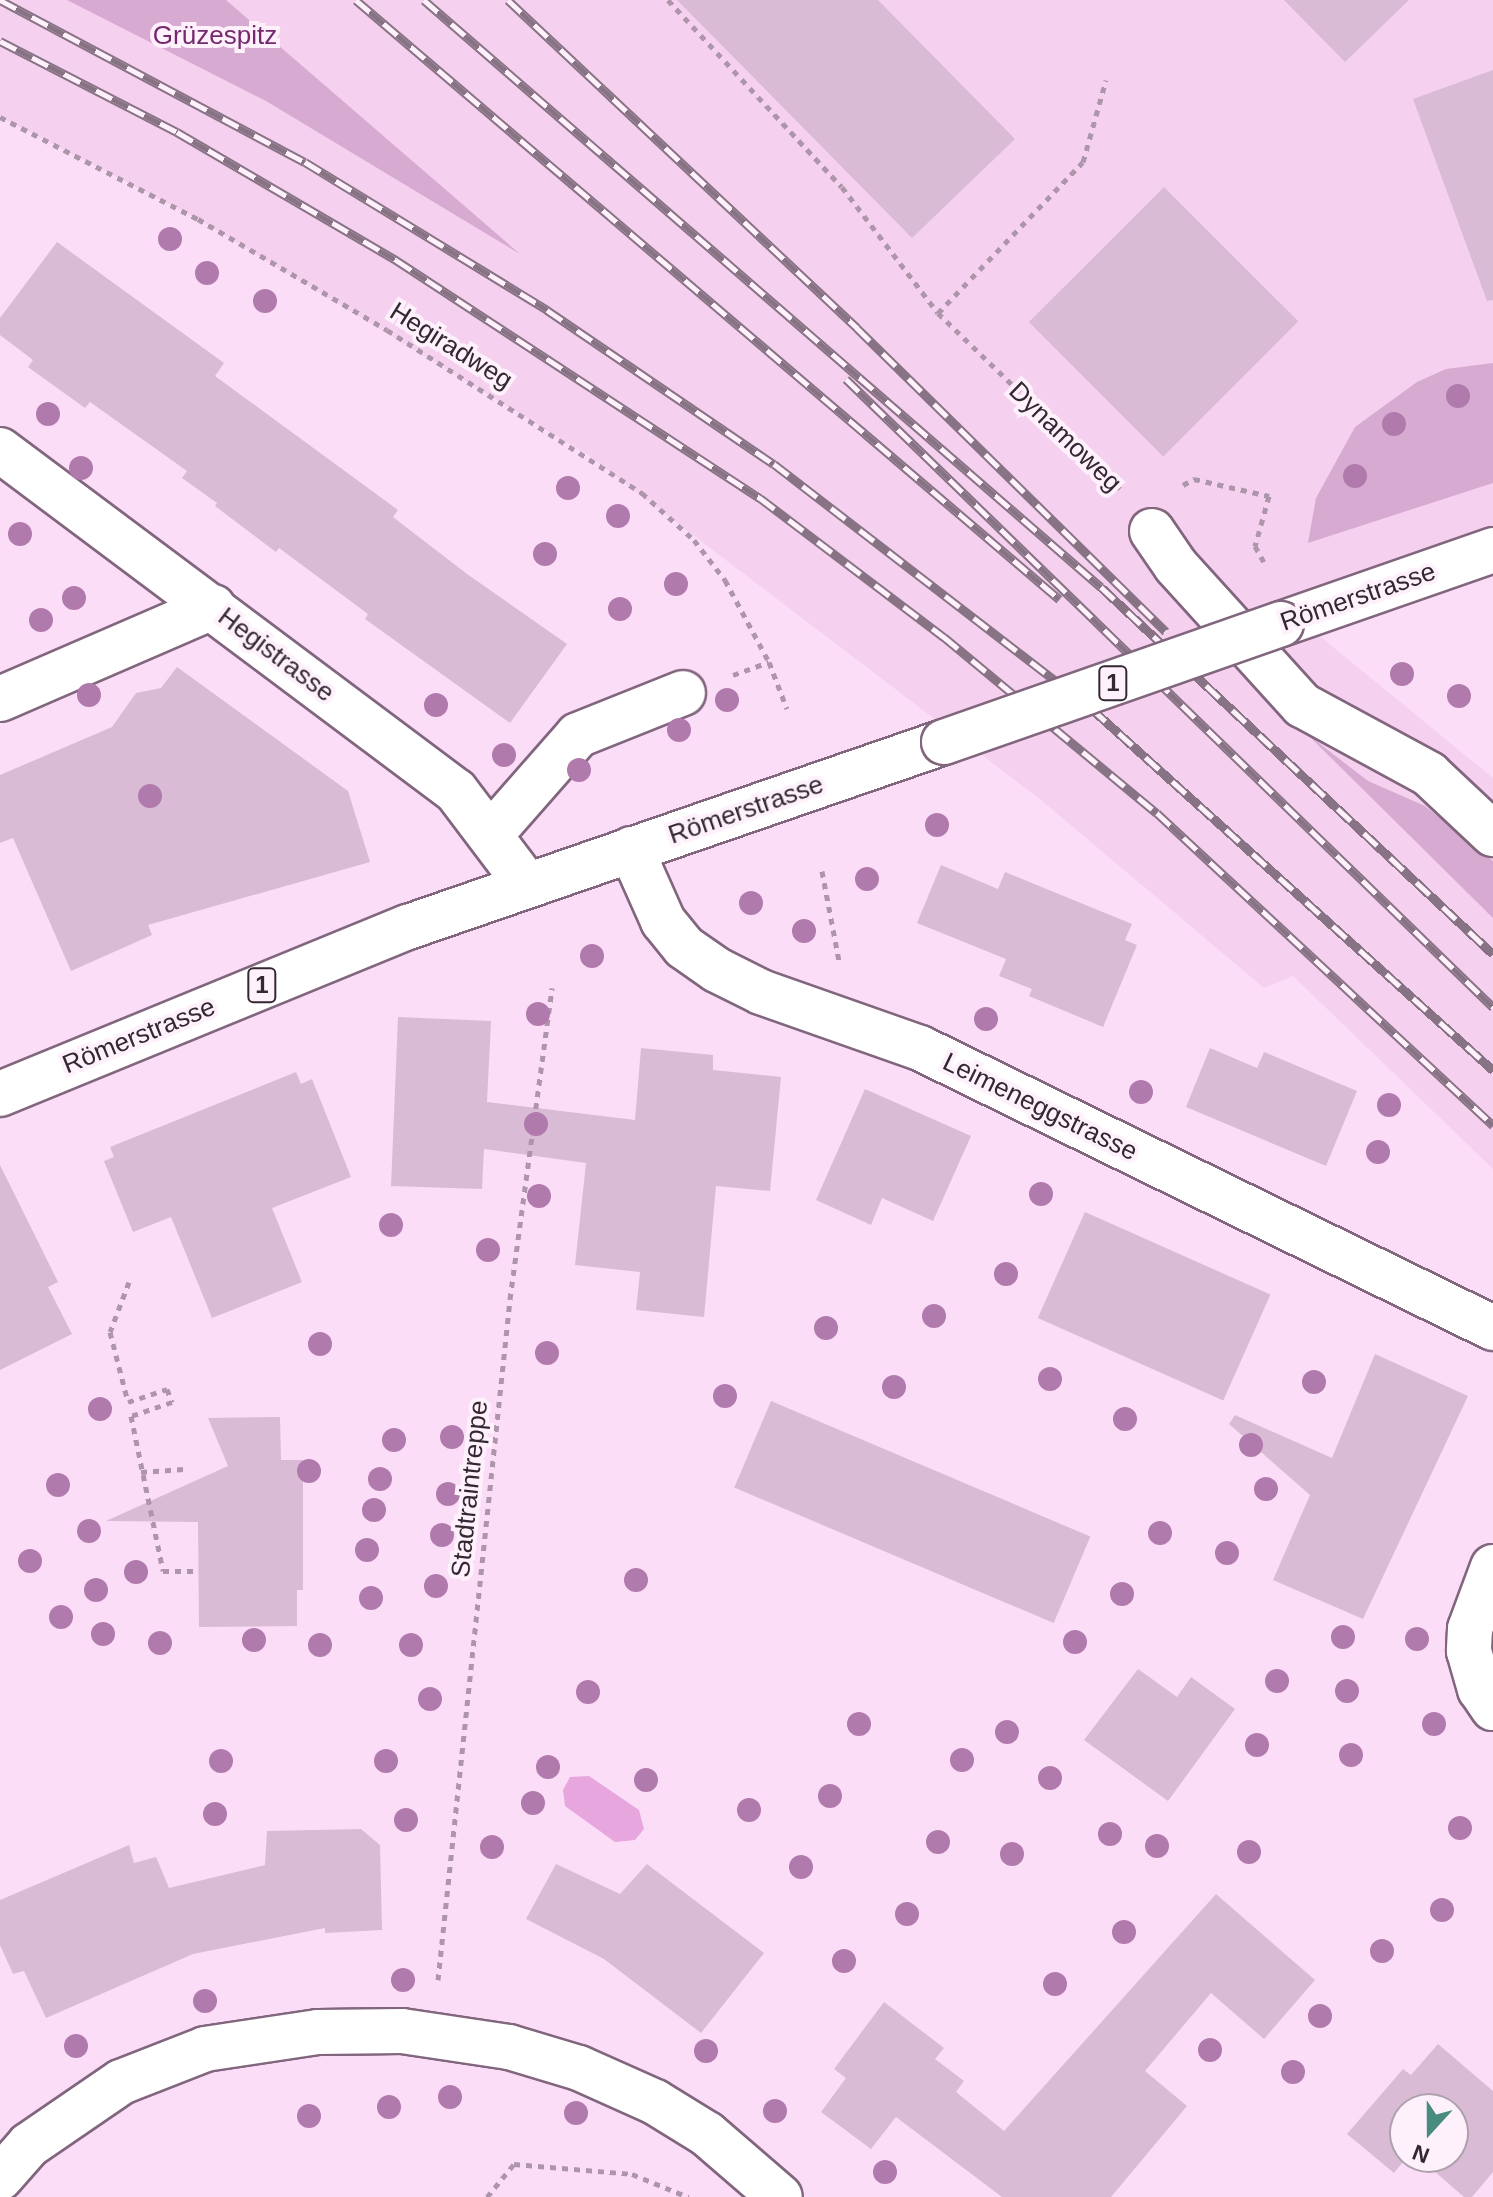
<!DOCTYPE html>
<meta charset="utf-8">
<style>
body{margin:0}
#map{position:relative;width:1493px;height:2197px;overflow:hidden;background:#fcddf8;font-family:Helvetica,sans-serif}
div>[style]{position:absolute}
.built>*{inset:0;background:#f5d0ef}
.green>*{inset:0;background:#d7abd1}
.water>*{inset:0;background:#e7a6de}
.building>*{inset:0;background:#dabbd5;transform-origin:0 0}
.path>*{height:5px;margin-top:-2.5px;transform-origin:0;background:repeating-linear-gradient(90deg,#ad96aa 0 6px,transparent 0 12px)}
.roads{filter:drop-shadow(2px 0 #81667d) drop-shadow(-2px 0 #81667d) drop-shadow(0 2px #81667d) drop-shadow(0 -2px #81667d)}
.minor>*{height:44px;margin:-22px;padding:0 22px;transform-origin:22px;border-radius:22px;background:#fff}
.major>*{height:44px;margin:-22px;padding:0 22px;transform-origin:22px;border-radius:22px;background:#fff}
.rail>*{height:9px;margin-top:-4.5px;transform-origin:0;background:repeating-linear-gradient(90deg,#fef1fc 0 18px,#877384 0 36px);box-sizing:border-box;border-block:2px solid #877384}
.bridges{filter:drop-shadow(2px 0 #81667d) drop-shadow(-2px 0 #81667d) drop-shadow(0 2px #81667d) drop-shadow(0 -2px #81667d)}
.major-bridge>*{height:44px;margin:-22px;padding:0 22px;transform-origin:22px;border-radius:22px;background:#fff}
.trees>*{width:24px;height:24px;margin:-12px;border-radius:50%;background:#b17aac}
span{translate:-50% -50%;white-space:nowrap;text-align:center;line-height:1.15;-webkit-text-stroke:8px #fef1fc;paint-order:stroke}
.shield-label span{padding:2px 6px;background:#fef1fc;border:2px solid;border-radius:6px;-webkit-text-stroke-width:0}
.shield-label{font-size:24px;color:#332832;font-weight:700}
.park-label{font-size:26px;color:#74296d}
.street-label{font-size:26px;color:#332832}
.north{position:absolute;left:1389px;top:2093px;width:80px;height:80px;box-sizing:border-box;background:#fef1fc;border:2px solid #ada1ab;border-radius:50%;rotate:201deg;font-size:22px;font-weight:700;line-height:32px;text-align:center;color:#332832}
.north::after{content:'';display:block;margin:auto;width:28px;height:36px;background:#488c80;clip-path:polygon(50% 0,100% 100%,50% 72%,0 100%)}
</style>
<div id="map">
<div class="built">
<div style="clip-path:polygon(0 0,1493px 0,1493px 550px,1299px 619px,1493px 778px,1493px 806px,1469px 838px,1493px 861px,1493px 1169px,1293px 976px,1264px 988px,1041px 800px,588px 455px,198px 219px,0 117px)"></div>
</div>
<div class="green">
<div style="clip-path:polygon(67px 0,226px 0,520px 254px,266px 101px)"></div>
<div style="clip-path:polygon(1493px 363px,1493px 483px,1308px 543px,1316px 498px,1355px 427px,1417px 382px,1446px 369px)"></div>
<div style="clip-path:polygon(1307px 734px,1368px 781px,1425px 806px,1493px 861px,1493px 918px)"></div>
</div>
<div class="water">
<div style="clip-path:polygon(589px 1776px,639px 1810px,644px 1829px,635px 1840px,615px 1842px,565px 1806px,563px 1790px,570px 1777px)"></div>
</div>
<div class="building">
<div style="clip-path:polygon(677px 0,878px 0,1015px 139px,912px 238px)"></div>
<div style="clip-path:polygon(1284px 0,1409px 0,1345px 62px)"></div>
<div style="clip-path:polygon(1493px 70px,1493px 300px,1487px 301px,1413px 99px)"></div>
<div style="left:1164px;top:187px;width:190px;height:191px;rotate:45deg"></div>
<div style="clip-path:polygon(57px 242px,224px 363px,215px 376px,398px 510px,393px 517px,467px 574px,567px 644px,510px 723px,365px 619px,368px 614px,279px 548px,276px 552px,215px 506px,217px 503px,182px 478px,187px 471px,90px 402px,85px 408px,28px 367px,33px 360px,0 335px,0 318px)"></div>
<div style="clip-path:polygon(177px 667px,348px 791px,370px 862px,148px 925px,152px 935px,71px 971px,13px 838px,0 843px,0 775px,112px 727px,136px 693px,161px 688px)"></div>
<div style="clip-path:polygon(941px 865px,998px 889px,1005px 872px,1132px 924px,1125px 940px,1137px 945px,1103px 1027px,1029px 996px,1032px 989px,999px 976px,1006px 959px,917px 923px)"></div>
<div style="clip-path:polygon(398px 1017px,491px 1021px,487px 1102px,635px 1120px,641px 1048px,713px 1055px,713px 1070px,781px 1077px,770px 1191px,716px 1186px,704px 1317px,636px 1310px,640px 1272px,575px 1265px,586px 1163px,484px 1149px,482px 1189px,391px 1186px)"></div>
<div style="clip-path:polygon(1210px 1048px,1257px 1068px,1264px 1052px,1357px 1091px,1326px 1166px,1186px 1107px)"></div>
<div style="clip-path:polygon(296px 1072px,301px 1084px,312px 1079px,351px 1177px,272px 1208px,302px 1282px,212px 1318px,171px 1217px,133px 1232px,104px 1161px,114px 1157px,110px 1147px)"></div>
<div style="clip-path:polygon(865px 1089px,971px 1136px,933px 1221px,882px 1198px,871px 1225px,816px 1200px)"></div>
<div style="clip-path:polygon(0 1165px,58px 1282px,48px 1287px,72px 1334px,0 1370px)"></div>
<div style="left:1085px;top:1212px;width:203px;height:116px;rotate:24deg"></div>
<div style="clip-path:polygon(1375px 1354px,1468px 1396px,1363px 1619px,1273px 1580px,1310px 1495px,1229px 1424px,1235px 1415px,1332px 1458px)"></div>
<div style="left:771px;top:1401px;width:347px;height:94px;rotate:23deg"></div>
<div style="clip-path:polygon(280px 1417px,281px 1460px,303px 1460px,303px 1590px,297px 1590px,297px 1626px,199px 1627px,198px 1522px,106px 1521px,228px 1466px,208px 1418px)"></div>
<div style="clip-path:polygon(1138px 1669px,1177px 1697px,1191px 1677px,1235px 1709px,1168px 1801px,1084px 1740px)"></div>
<div style="clip-path:polygon(361px 1829px,380px 1845px,382px 1930px,325px 1933px,325px 1928px,193px 1954px,46px 2018px,24px 1971px,13px 1974px,0 1945px,0 1900px,129px 1845px,134px 1863px,156px 1857px,169px 1888px,265px 1865px,267px 1831px)"></div>
<div style="clip-path:polygon(556px 1864px,620px 1894px,647px 1864px,764px 1953px,701px 2033px,604px 1959px,526px 1919px)"></div>
<div style="clip-path:polygon(1216px 1894px,1315px 1980px,1264px 2039px,1211px 1993px,1145px 2071px,1187px 2106px,1111px 2197px,1002px 2197px,896px 2117px,871px 2149px,821px 2112px,846px 2078px,834px 2069px,884px 2002px,944px 2048px,935px 2059px,964px 2081px,956px 2092px,1004px 2131px)"></div>
<div style="clip-path:polygon(1438px 2044px,1493px 2091px,1493px 2172px,1472px 2197px,1464px 2197px,1418px 2157px,1453px 2157px,1453px 2109px,1405px 2109px,1407px 2157px,1394px 2173px,1347px 2134px,1403px 2069px,1411px 2075px)"></div>
</div>
<div class="path">
<div style="left:668px;top:0;width:255px;rotate:47.1deg"></div>
<div style="left:842px;top:187px;width:158px;rotate:52.7deg"></div>
<div style="left:938px;top:313px;width:253px;rotate:44deg"></div>
<div style="left:0;top:117px;width:223px;rotate:27.3deg"></div>
<div style="left:198px;top:219px;width:219px;rotate:30.4deg"></div>
<div style="left:387px;top:330px;width:303px;rotate:32.6deg"></div>
<div style="left:642px;top:493px;width:70px;rotate:42.1deg"></div>
<div style="left:694px;top:540px;width:51px;rotate:52.2deg"></div>
<div style="left:725px;top:580px;width:93px;rotate:61.8deg"></div>
<div style="left:769px;top:662px;width:50px;rotate:69deg"></div>
<div style="left:938px;top:313px;width:209px;rotate:-46.2deg"></div>
<div style="left:1083px;top:162px;width:85px;rotate:-74.3deg"></div>
<div style="left:1183px;top:485px;width:13px;rotate:-29deg"></div>
<div style="left:1194px;top:479px;width:77px;rotate:12.8deg"></div>
<div style="left:1269px;top:496px;width:52px;rotate:105.6deg"></div>
<div style="left:1255px;top:546px;width:23px;rotate:61deg"></div>
<div style="left:733px;top:675px;width:38px;rotate:-20deg"></div>
<div style="left:822px;top:871px;width:92px;rotate:79.3deg"></div>
<div style="left:129px;top:1282px;width:53px;rotate:110.8deg"></div>
<div style="left:110px;top:1332px;width:72px;rotate:75.6deg"></div>
<div style="left:128px;top:1402px;width:41px;rotate:-18.4deg"></div>
<div style="left:167px;top:1389px;width:14px;rotate:69deg"></div>
<div style="left:172px;top:1402px;width:43px;rotate:161.1deg"></div>
<div style="left:131px;top:1416px;width:158px;rotate:78.3deg"></div>
<div style="left:163px;top:1571px;width:35px"></div>
<div style="left:141px;top:1472px;width:43px;rotate:-4deg"></div>
<div style="left:438px;top:1980px;width:685px;rotate:-83.96deg"></div>
<div style="left:510px;top:1299px;width:314px;rotate:-82.3deg"></div>
<div style="left:487px;top:2197px;width:43px;rotate:-50.7deg"></div>
<div style="left:514px;top:2164px;width:118px;rotate:4.8deg"></div>
<div style="left:632px;top:2174px;width:61px;rotate:22.3deg"></div>
</div>
<div class="roads">
<div class="minor">
<div style="left:0;top:450px;width:569px;rotate:36.79deg"></div>
<div style="left:456px;top:791px;width:118px;rotate:52.9deg"></div>
<div style="left:1152px;top:531px;width:42px;rotate:55.6deg"></div>
<div style="left:1176px;top:566px;width:188px;rotate:47.8deg"></div>
<div style="left:1302px;top:705px;width:145px;rotate:28.5deg"></div>
<div style="left:1429px;top:774px;width:88px;rotate:43.2deg"></div>
<div style="left:0;top:699px;width:232px;rotate:-23.4deg"></div>
<div style="left:492px;top:833px;width:130px;rotate:-48.7deg"></div>
<div style="left:578px;top:735px;width:113px;rotate:-21.8deg"></div>
<div style="left:631px;top:849px;width:79px;rotate:66deg"></div>
<div style="left:663px;top:921px;width:33px;rotate:51deg"></div>
<div style="left:684px;top:947px;width:40px;rotate:34.9deg"></div>
<div style="left:717px;top:970px;width:49px;rotate:26.6deg"></div>
<div style="left:761px;top:992px;width:169px;rotate:19.4deg"></div>
<div style="left:920px;top:1048px;width:638px;rotate:26.04deg"></div>
<div style="left:1493px;top:1567px;width:66px;rotate:110.4deg"></div>
<div style="left:1470px;top:1629px;width:22px;rotate:93deg"></div>
<div style="left:1469px;top:1651px;width:40px;rotate:74deg"></div>
<div style="left:1480px;top:1689px;width:23px;rotate:56deg"></div>
<div style="left:0;top:2178px;width:44px;rotate:-48.7deg"></div>
<div style="left:29px;top:2145px;width:112px;rotate:-34.4deg"></div>
<div style="left:121px;top:2082px;width:90px;rotate:-21.4deg"></div>
<div style="left:205px;top:2049px;width:114px;rotate:-8.6deg"></div>
<div style="left:318px;top:2032px;width:84px;rotate:-0.7deg"></div>
<div style="left:402px;top:2031px;width:108px;rotate:8.5deg"></div>
<div style="left:509px;top:2047px;width:73px;rotate:16.7deg"></div>
<div style="left:579px;top:2068px;width:83px;rotate:24.1deg"></div>
<div style="left:655px;top:2102px;width:61px;rotate:31.6deg"></div>
<div style="left:707px;top:2134px;width:96px;rotate:40.8deg"></div>
</div>
<div class="major">
<div style="left:1281px;top:624px;width:225px;rotate:-19.2deg"></div>
<div style="left:0;top:1094px;width:441px;rotate:-22.3deg"></div>
<div style="left:408px;top:927px;width:567px;rotate:-19.04deg"></div>
</div>
</div>
<div class="rail">
<div style="left:0;top:0;width:345px;rotate:28deg"></div>
<div style="left:305px;top:162px;width:284px;rotate:31.4deg"></div>
<div style="left:547px;top:310px;width:274px;rotate:34.2deg"></div>
<div style="left:774px;top:464px;width:401px;rotate:37.6deg"></div>
<div style="left:1092px;top:709px;width:540px;rotate:42deg"></div>
<div style="left:356px;top:0;width:924px;rotate:40.43deg"></div>
<div style="left:424px;top:0;width:896px;rotate:40.93deg"></div>
<div style="left:1101px;top:587px;width:537px;rotate:43.11deg"></div>
<div style="left:508px;top:0;width:479px;rotate:43.2deg"></div>
<div style="left:857px;top:328px;width:433px;rotate:44.5deg"></div>
<div style="left:0;top:41px;width:199px;rotate:27.2deg"></div>
<div style="left:177px;top:132px;width:254px;rotate:30.3deg"></div>
<div style="left:396px;top:260px;width:435px;rotate:33.2deg"></div>
<div style="left:760px;top:498px;width:231px;rotate:37.1deg"></div>
<div style="left:944px;top:637px;width:276px;rotate:39.6deg"></div>
<div style="left:1157px;top:813px;width:459px;rotate:42.9deg"></div>
<div style="left:846px;top:379px;width:902px;rotate:44.15deg"></div>
</div>
<div class="bridges">
<div class="major-bridge">
<div style="left:944px;top:742px;width:357px;rotate:-19.3deg"></div>
</div>
</div>
<div class="trees">
<div style="left:170px;top:239px"></div>
<div style="left:207px;top:273px"></div>
<div style="left:265px;top:301px"></div>
<div style="left:1458px;top:396px"></div>
<div style="left:48px;top:414px"></div>
<div style="left:1394px;top:424px"></div>
<div style="left:81px;top:468px"></div>
<div style="left:1355px;top:476px"></div>
<div style="left:568px;top:488px"></div>
<div style="left:618px;top:516px"></div>
<div style="left:20px;top:534px"></div>
<div style="left:545px;top:554px"></div>
<div style="left:676px;top:584px"></div>
<div style="left:74px;top:598px"></div>
<div style="left:620px;top:609px"></div>
<div style="left:41px;top:620px"></div>
<div style="left:1402px;top:674px"></div>
<div style="left:89px;top:695px"></div>
<div style="left:1459px;top:696px"></div>
<div style="left:727px;top:700px"></div>
<div style="left:436px;top:705px"></div>
<div style="left:679px;top:730px"></div>
<div style="left:504px;top:755px"></div>
<div style="left:579px;top:770px"></div>
<div style="left:150px;top:796px"></div>
<div style="left:937px;top:825px"></div>
<div style="left:867px;top:879px"></div>
<div style="left:751px;top:903px"></div>
<div style="left:804px;top:931px"></div>
<div style="left:592px;top:956px"></div>
<div style="left:538px;top:1014px"></div>
<div style="left:986px;top:1019px"></div>
<div style="left:1141px;top:1092px"></div>
<div style="left:1389px;top:1105px"></div>
<div style="left:536px;top:1124px"></div>
<div style="left:1378px;top:1152px"></div>
<div style="left:1041px;top:1194px"></div>
<div style="left:539px;top:1196px"></div>
<div style="left:391px;top:1225px"></div>
<div style="left:488px;top:1250px"></div>
<div style="left:1006px;top:1274px"></div>
<div style="left:934px;top:1316px"></div>
<div style="left:826px;top:1328px"></div>
<div style="left:320px;top:1344px"></div>
<div style="left:547px;top:1353px"></div>
<div style="left:1050px;top:1379px"></div>
<div style="left:1314px;top:1382px"></div>
<div style="left:894px;top:1387px"></div>
<div style="left:725px;top:1396px"></div>
<div style="left:100px;top:1409px"></div>
<div style="left:1125px;top:1419px"></div>
<div style="left:452px;top:1437px"></div>
<div style="left:394px;top:1440px"></div>
<div style="left:1251px;top:1445px"></div>
<div style="left:309px;top:1471px"></div>
<div style="left:380px;top:1479px"></div>
<div style="left:58px;top:1485px"></div>
<div style="left:1266px;top:1489px"></div>
<div style="left:448px;top:1494px"></div>
<div style="left:374px;top:1510px"></div>
<div style="left:89px;top:1531px"></div>
<div style="left:1160px;top:1533px"></div>
<div style="left:442px;top:1535px"></div>
<div style="left:367px;top:1550px"></div>
<div style="left:1227px;top:1553px"></div>
<div style="left:30px;top:1561px"></div>
<div style="left:136px;top:1572px"></div>
<div style="left:636px;top:1580px"></div>
<div style="left:436px;top:1586px"></div>
<div style="left:96px;top:1590px"></div>
<div style="left:1122px;top:1594px"></div>
<div style="left:371px;top:1598px"></div>
<div style="left:61px;top:1617px"></div>
<div style="left:103px;top:1634px"></div>
<div style="left:1343px;top:1637px"></div>
<div style="left:1417px;top:1639px"></div>
<div style="left:254px;top:1640px"></div>
<div style="left:1075px;top:1642px"></div>
<div style="left:160px;top:1643px"></div>
<div style="left:320px;top:1645px"></div>
<div style="left:411px;top:1645px"></div>
<div style="left:1277px;top:1681px"></div>
<div style="left:1347px;top:1691px"></div>
<div style="left:588px;top:1692px"></div>
<div style="left:430px;top:1699px"></div>
<div style="left:859px;top:1724px"></div>
<div style="left:1434px;top:1724px"></div>
<div style="left:1007px;top:1732px"></div>
<div style="left:1257px;top:1745px"></div>
<div style="left:1351px;top:1755px"></div>
<div style="left:962px;top:1760px"></div>
<div style="left:221px;top:1761px"></div>
<div style="left:386px;top:1761px"></div>
<div style="left:548px;top:1767px"></div>
<div style="left:1050px;top:1778px"></div>
<div style="left:646px;top:1780px"></div>
<div style="left:830px;top:1796px"></div>
<div style="left:533px;top:1803px"></div>
<div style="left:749px;top:1810px"></div>
<div style="left:215px;top:1814px"></div>
<div style="left:406px;top:1820px"></div>
<div style="left:1460px;top:1828px"></div>
<div style="left:1110px;top:1834px"></div>
<div style="left:938px;top:1842px"></div>
<div style="left:1157px;top:1846px"></div>
<div style="left:492px;top:1847px"></div>
<div style="left:1249px;top:1852px"></div>
<div style="left:1012px;top:1854px"></div>
<div style="left:801px;top:1867px"></div>
<div style="left:1442px;top:1910px"></div>
<div style="left:907px;top:1914px"></div>
<div style="left:1124px;top:1932px"></div>
<div style="left:1382px;top:1951px"></div>
<div style="left:844px;top:1961px"></div>
<div style="left:403px;top:1980px"></div>
<div style="left:1055px;top:1984px"></div>
<div style="left:205px;top:2001px"></div>
<div style="left:1320px;top:2016px"></div>
<div style="left:76px;top:2046px"></div>
<div style="left:1210px;top:2050px"></div>
<div style="left:706px;top:2051px"></div>
<div style="left:1293px;top:2072px"></div>
<div style="left:450px;top:2097px"></div>
<div style="left:389px;top:2107px"></div>
<div style="left:775px;top:2111px"></div>
<div style="left:576px;top:2113px"></div>
<div style="left:309px;top:2116px"></div>
<div style="left:885px;top:2172px"></div>
</div>
<div class="shield-label">
<span style="left:1113px;top:683px">1</span>
<span style="left:262px;top:985px">1</span>
</div>
<div class="park-label">
<span style="left:215px;top:36px">Grüzespitz</span>
</div>
<div class="street-label">
<span style="left:451px;top:346px;rotate:32deg">Hegiradweg</span>
<span style="left:1065px;top:437px;rotate:44deg">Dynamoweg</span>
<span style="left:1358px;top:597px;rotate:-19deg">Römerstrasse</span>
<span style="left:276px;top:655px;rotate:37deg">Hegistrasse</span>
<span style="left:746px;top:810px;rotate:-19deg">Römerstrasse</span>
<span style="left:139px;top:1036px;rotate:-22deg">Römerstrasse</span>
<span style="left:1040px;top:1107px;rotate:26deg">Leimeneggstrasse</span>
<span style="left:470px;top:1489px;rotate:-84deg">Stadtraintreppe</span>
</div>
<div class="north">N</div>
</div>
